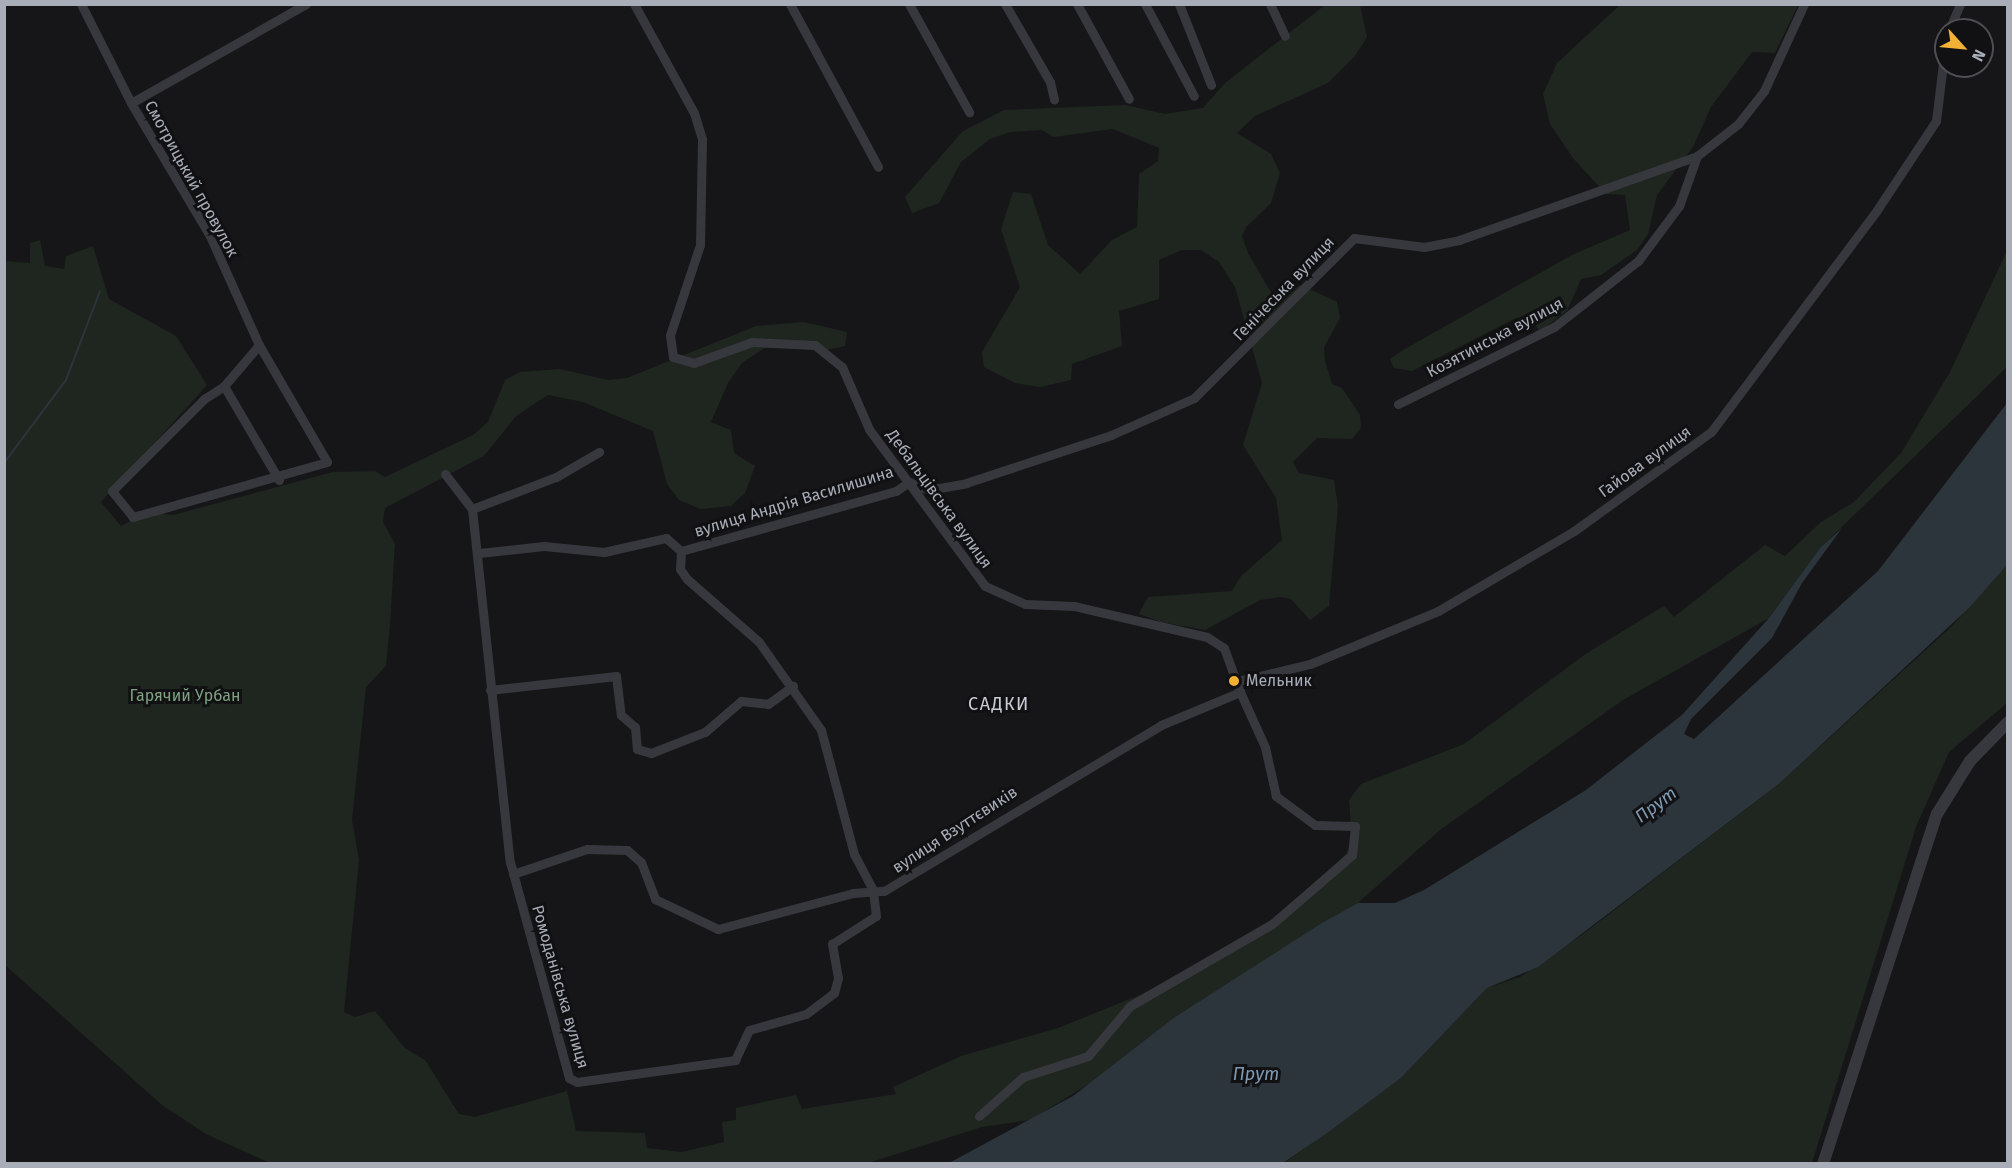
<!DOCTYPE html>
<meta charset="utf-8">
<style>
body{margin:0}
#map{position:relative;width:2012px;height:1168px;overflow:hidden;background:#161618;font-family:"Fira Sans",sans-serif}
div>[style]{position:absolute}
.green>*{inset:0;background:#1e261f}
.water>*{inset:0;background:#2c353c}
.stream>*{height:2px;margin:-1px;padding:0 1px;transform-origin:1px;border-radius:1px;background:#2c353c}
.minor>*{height:9px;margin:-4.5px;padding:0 4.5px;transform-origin:4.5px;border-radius:4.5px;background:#37383d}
.tertiary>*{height:12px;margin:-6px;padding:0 6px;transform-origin:6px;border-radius:6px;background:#37383d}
.dots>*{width:16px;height:16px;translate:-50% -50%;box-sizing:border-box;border:3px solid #111113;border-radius:50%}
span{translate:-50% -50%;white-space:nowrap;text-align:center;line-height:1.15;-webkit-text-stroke:6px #111113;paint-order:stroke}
.street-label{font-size:16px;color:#a8adb8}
.poi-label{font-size:16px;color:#a8adb8}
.left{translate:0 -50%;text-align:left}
.park-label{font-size:16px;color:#7fa381}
.neighbourhood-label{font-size:18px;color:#c9ccd4;letter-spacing:1.5px}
.water-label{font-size:18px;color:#7f9bb3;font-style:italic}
.frame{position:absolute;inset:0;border:6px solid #a8adb8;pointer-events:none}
.north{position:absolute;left:1934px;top:18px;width:60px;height:60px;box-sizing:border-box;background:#111113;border:2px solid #4d4f55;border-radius:50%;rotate:117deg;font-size:16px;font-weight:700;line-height:24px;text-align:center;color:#a8adb8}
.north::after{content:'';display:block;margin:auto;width:21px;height:27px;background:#f2b134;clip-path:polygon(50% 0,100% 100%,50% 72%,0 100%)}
</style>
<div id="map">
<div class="green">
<div style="clip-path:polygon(1325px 5px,1360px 5px,1367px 37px,1355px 56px,1328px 83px,1255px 116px,1237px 133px,1271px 154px,1280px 173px,1271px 203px,1246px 227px,1242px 236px,1248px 253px,1273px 296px,1301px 285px,1337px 302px,1340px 318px,1324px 347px,1325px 361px,1332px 384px,1342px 388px,1360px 415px,1361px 428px,1352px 439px,1317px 438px,1293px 462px,1299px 473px,1334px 480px,1338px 506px,1329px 606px,1310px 620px,1291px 599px,1281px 597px,1260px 600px,1205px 630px,1161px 622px,1139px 614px,1148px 597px,1232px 591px,1241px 576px,1282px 540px,1276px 498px,1243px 445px,1262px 383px,1235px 287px,1219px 262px,1201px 250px,1182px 250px,1159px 260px,1159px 299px,1119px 311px,1122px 346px,1072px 364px,1071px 380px,1040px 387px,1015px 383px,984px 367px,982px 352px,1020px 287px,1001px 229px,1013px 192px,1031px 194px,1048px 245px,1080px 274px,1112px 240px,1137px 227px,1139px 174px,1158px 161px,1159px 148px,1113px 129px,1054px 137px,1042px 130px,1010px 132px,990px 139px,961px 162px,939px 203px,912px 213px,905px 197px,963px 131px,1004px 110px,1125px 105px,1165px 114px,1203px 108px,1225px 83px)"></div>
<div style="clip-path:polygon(1620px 5px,1798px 5px,1775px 53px,1752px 52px,1711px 107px,1693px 147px,1657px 195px,1648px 234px,1637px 250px,1601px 275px,1581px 279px,1567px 311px,1540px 331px,1529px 317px,1516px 318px,1412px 371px,1394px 368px,1390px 359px,1403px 350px,1572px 255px,1630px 230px,1625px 195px,1606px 194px,1573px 158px,1550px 124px,1543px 94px,1557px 63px)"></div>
<div style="clip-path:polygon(40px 240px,45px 266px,64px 269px,66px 256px,93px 246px,109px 299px,176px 336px,207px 385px,101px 502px,121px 526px,147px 512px,173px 515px,333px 472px,375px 471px,385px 477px,473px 435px,488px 422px,505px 380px,520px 372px,560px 369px,608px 380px,627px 378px,756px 326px,804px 322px,847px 332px,845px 346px,822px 351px,777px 345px,763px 349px,742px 363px,728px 383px,711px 422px,731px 430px,734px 453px,755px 466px,745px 493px,731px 506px,701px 509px,679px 500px,667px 484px,653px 431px,583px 402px,548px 395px,516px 416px,484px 456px,385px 508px,383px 522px,395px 544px,390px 625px,386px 666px,366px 687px,352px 820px,359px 860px,344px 1012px,355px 1017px,375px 1011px,405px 1048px,425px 1060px,459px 1114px,475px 1117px,567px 1091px,576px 1131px,645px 1133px,647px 1148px,682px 1152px,724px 1142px,722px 1122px,736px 1120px,736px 1108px,796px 1095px,802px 1109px,896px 1094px,893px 1087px,961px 1056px,1058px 1028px,1135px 997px,1205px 964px,1269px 924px,1346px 854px,1352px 839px,1349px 800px,1361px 784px,1464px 744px,1587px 653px,1664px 606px,1674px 617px,1765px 545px,1785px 556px,1821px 522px,1854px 502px,1901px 453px,1950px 372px,2007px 251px,2007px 367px,1820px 548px,1769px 618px,1623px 700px,1440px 830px,1358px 903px,1175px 1017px,1105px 1074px,1030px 1120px,982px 1127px,868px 1163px,272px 1164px,206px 1134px,162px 1105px,5px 965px,4px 261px,30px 263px,30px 243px)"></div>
<div style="clip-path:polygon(2007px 565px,2007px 703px,1949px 752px,1916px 827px,1812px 1163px,1283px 1164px,1401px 1078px,1487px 988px,1520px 977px,1583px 934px,1780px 783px,1952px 626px)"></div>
</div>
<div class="water">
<div style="clip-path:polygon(2007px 403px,2007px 565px,1969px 608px,1780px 783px,1538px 967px,1487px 988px,1401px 1078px,1327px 1133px,1283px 1163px,949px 1163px,1073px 1096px,1175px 1017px,1322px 923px,1358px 903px,1395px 903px,1424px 890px,1586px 790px,1682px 715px,1769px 618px,1820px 548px,1842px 528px,1802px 583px,1772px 638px,1691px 719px,1684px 734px,1694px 739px,1878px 571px)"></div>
</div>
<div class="stream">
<div style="left:4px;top:463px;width:104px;rotate:-53.2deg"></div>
<div style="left:66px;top:380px;width:95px;rotate:-69.1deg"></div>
</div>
<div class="minor">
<div style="left:81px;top:4px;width:111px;rotate:63.2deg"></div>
<div style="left:131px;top:103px;width:155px;rotate:59.3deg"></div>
<div style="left:210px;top:236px;width:120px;rotate:65.8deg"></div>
<div style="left:259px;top:345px;width:135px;rotate:59.8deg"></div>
<div style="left:327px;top:462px;width:202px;rotate:164.2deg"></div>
<div style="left:133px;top:517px;width:33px;rotate:-129deg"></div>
<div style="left:112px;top:491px;width:130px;rotate:-45deg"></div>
<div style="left:204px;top:399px;width:24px;rotate:-33deg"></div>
<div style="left:224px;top:386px;width:54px;rotate:-49.5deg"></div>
<div style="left:790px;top:4px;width:185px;rotate:61.6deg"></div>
<div style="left:909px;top:4px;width:124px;rotate:60.9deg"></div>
<div style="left:1005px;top:4px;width:90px;rotate:60deg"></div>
<div style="left:1050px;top:82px;width:18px;rotate:77deg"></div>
<div style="left:1077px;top:4px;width:108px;rotate:61.3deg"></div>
<div style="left:1145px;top:4px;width:104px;rotate:62deg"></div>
<div style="left:1179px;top:4px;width:87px;rotate:68.4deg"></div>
<div style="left:1270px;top:4px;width:35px;rotate:65deg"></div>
<div style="left:1949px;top:30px;width:28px;rotate:-67deg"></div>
<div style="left:131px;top:103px;width:201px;rotate:-29.5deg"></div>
<div style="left:224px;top:386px;width:109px;rotate:59.7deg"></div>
<div style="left:1398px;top:404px;width:174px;rotate:-26.3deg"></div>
<div style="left:1554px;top:327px;width:107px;rotate:-38.2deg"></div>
<div style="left:1638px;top:261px;width:69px;rotate:-53.3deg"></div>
<div style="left:1679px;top:206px;width:53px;rotate:-70.2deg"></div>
<div style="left:1697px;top:156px;width:52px;rotate:-38deg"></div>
<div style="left:1738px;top:124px;width:42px;rotate:-51.8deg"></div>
<div style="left:1764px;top:91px;width:96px;rotate:-65.3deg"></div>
<div style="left:445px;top:474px;width:44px;rotate:52.4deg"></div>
<div style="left:472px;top:509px;width:355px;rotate:83.9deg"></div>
<div style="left:510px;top:862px;width:224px;rotate:74.7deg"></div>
<div style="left:569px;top:1078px;width:9px;rotate:27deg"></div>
<div style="left:577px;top:1082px;width:160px;rotate:-7.9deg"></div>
<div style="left:735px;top:1060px;width:33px;rotate:-65deg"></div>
<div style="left:749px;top:1030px;width:59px;rotate:-15.7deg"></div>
<div style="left:806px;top:1014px;width:35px;rotate:-37deg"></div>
<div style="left:834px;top:993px;width:16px;rotate:-75deg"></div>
<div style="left:838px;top:978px;width:35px;rotate:-100deg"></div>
<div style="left:832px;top:944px;width:52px;rotate:-32.5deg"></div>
<div style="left:876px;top:916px;width:26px;rotate:-97deg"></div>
<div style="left:472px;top:509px;width:90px;rotate:-20.9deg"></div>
<div style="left:556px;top:477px;width:50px;rotate:-30.2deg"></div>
<div style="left:681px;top:551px;width:18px;rotate:93deg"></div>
<div style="left:680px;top:569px;width:12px;rotate:55deg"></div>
<div style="left:687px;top:579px;width:96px;rotate:41.2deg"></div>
<div style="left:759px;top:642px;width:108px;rotate:54.8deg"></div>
<div style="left:821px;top:730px;width:128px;rotate:75.1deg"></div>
<div style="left:854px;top:854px;width:41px;rotate:62.2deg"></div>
<div style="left:479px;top:553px;width:65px;rotate:-6.1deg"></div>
<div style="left:544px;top:546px;width:60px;rotate:5.7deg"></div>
<div style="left:604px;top:552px;width:64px;rotate:-12.7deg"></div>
<div style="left:666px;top:538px;width:20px;rotate:41deg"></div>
<div style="left:681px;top:551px;width:223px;rotate:-15.6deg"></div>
<div style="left:896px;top:491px;width:16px;rotate:-35deg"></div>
<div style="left:909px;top:482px;width:21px;rotate:23deg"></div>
<div style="left:928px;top:490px;width:39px;rotate:-10deg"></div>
<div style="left:966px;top:483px;width:153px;rotate:-18.3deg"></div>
<div style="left:1111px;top:435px;width:91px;rotate:-24deg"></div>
<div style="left:1194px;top:398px;width:226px;rotate:-45deg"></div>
<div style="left:1354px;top:238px;width:71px;rotate:7.3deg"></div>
<div style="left:1424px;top:247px;width:36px;rotate:-11deg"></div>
<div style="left:1459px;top:240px;width:252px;rotate:-19.4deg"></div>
<div style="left:1238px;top:681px;width:74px;rotate:-13.3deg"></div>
<div style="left:1310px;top:664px;width:139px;rotate:-22.5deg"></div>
<div style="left:1438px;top:611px;width:158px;rotate:-30.5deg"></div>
<div style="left:1574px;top:531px;width:169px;rotate:-35.9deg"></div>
<div style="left:1711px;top:432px;width:277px;rotate:-53.2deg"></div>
<div style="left:1877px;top:210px;width:107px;rotate:-56.5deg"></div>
<div style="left:1936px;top:121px;width:84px;rotate:-83.1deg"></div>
<div style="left:490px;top:690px;width:127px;rotate:-6.3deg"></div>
<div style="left:616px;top:676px;width:39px;rotate:83deg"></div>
<div style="left:621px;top:715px;width:18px;rotate:41deg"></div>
<div style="left:635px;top:727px;width:22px;rotate:85deg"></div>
<div style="left:637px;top:749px;width:15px;rotate:16deg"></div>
<div style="left:651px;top:753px;width:58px;rotate:-21.3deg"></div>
<div style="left:705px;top:732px;width:48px;rotate:-40.7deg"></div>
<div style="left:741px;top:701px;width:27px;rotate:6deg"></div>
<div style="left:768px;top:704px;width:31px;rotate:-36deg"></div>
<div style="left:513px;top:874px;width:78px;rotate:-18.7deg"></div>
<div style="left:587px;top:849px;width:40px;rotate:1.4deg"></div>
<div style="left:627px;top:850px;width:18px;rotate:41deg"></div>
<div style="left:641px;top:862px;width:40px;rotate:69deg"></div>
<div style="left:655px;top:899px;width:70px;rotate:25.5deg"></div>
<div style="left:718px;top:929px;width:140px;rotate:-14.9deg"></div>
<div style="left:853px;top:893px;width:31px;rotate:-4deg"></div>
<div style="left:884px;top:891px;width:323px;rotate:-30.9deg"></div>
<div style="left:1161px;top:725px;width:86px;rotate:-22.7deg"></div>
<div style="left:1240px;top:692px;width:47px;rotate:-110deg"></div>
<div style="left:1224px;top:648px;width:20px;rotate:-147deg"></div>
<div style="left:1207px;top:637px;width:137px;rotate:-166.9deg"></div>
<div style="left:1074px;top:606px;width:49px;rotate:-177.7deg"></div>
<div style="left:1025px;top:604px;width:44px;rotate:-155.8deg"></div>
<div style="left:985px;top:586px;width:195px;rotate:-126.5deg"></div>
<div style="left:869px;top:429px;width:68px;rotate:-113.5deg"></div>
<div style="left:842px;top:367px;width:35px;rotate:-141deg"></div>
<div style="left:815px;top:345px;width:63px;rotate:-177.3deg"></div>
<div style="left:752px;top:342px;width:62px;rotate:160.1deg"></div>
<div style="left:694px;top:363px;width:22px;rotate:-164deg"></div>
<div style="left:673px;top:357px;width:22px;rotate:-98deg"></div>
<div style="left:670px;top:335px;width:95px;rotate:-71.6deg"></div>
<div style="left:700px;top:245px;width:106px;rotate:-88.9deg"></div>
<div style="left:702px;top:139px;width:27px;rotate:-107deg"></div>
<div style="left:694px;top:113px;width:124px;rotate:-118.8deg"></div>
<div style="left:979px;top:1116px;width:59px;rotate:-41.6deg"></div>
<div style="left:1023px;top:1077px;width:68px;rotate:-17.9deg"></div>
<div style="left:1088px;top:1056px;width:65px;rotate:-50deg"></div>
<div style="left:1130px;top:1006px;width:164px;rotate:-30deg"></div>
<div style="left:1272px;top:924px;width:106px;rotate:-40.8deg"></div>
<div style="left:1352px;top:855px;width:29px;rotate:-84deg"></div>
<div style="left:1355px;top:826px;width:40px;rotate:-178.6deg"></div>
<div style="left:1315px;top:825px;width:49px;rotate:-143.4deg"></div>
<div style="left:1276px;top:796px;width:50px;rotate:-102.7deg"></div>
<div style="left:1265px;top:747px;width:60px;rotate:-114.4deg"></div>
</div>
<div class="tertiary">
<div style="left:1823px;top:1164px;width:368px;rotate:-72deg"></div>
<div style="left:1937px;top:814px;width:62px;rotate:-58.1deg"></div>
<div style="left:1970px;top:761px;width:54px;rotate:-45.7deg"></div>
</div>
<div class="dots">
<div style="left:1234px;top:681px;background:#f2b134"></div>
</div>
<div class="street-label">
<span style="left:191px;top:179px;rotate:61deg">Смотрицький провулок</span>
<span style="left:1284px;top:289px;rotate:-46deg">Генічеська вулиця</span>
<span style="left:1495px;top:338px;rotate:-28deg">Козятинська вулиця</span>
<span style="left:1645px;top:462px;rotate:-36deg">Гайова вулиця</span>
<span style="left:939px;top:499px;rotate:54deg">Дебальцівська вулиця</span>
<span style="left:794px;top:502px;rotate:-17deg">вулиця Андрія Василишина</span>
<span style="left:955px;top:830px;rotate:-33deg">вулиця Взуттєвиків</span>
<span style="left:560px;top:987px;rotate:74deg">Ромоданівська вулиця</span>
</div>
<div class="poi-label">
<span class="left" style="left:1246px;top:681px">Мельник</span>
</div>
<div class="park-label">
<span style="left:185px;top:696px">Гарячий Урбан</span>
</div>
<div class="neighbourhood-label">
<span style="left:999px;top:704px">САДКИ</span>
</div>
<div class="water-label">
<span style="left:1656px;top:805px;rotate:-37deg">Прут</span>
<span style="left:1256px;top:1074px">Прут</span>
</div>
<div class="frame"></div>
<div class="north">N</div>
</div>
